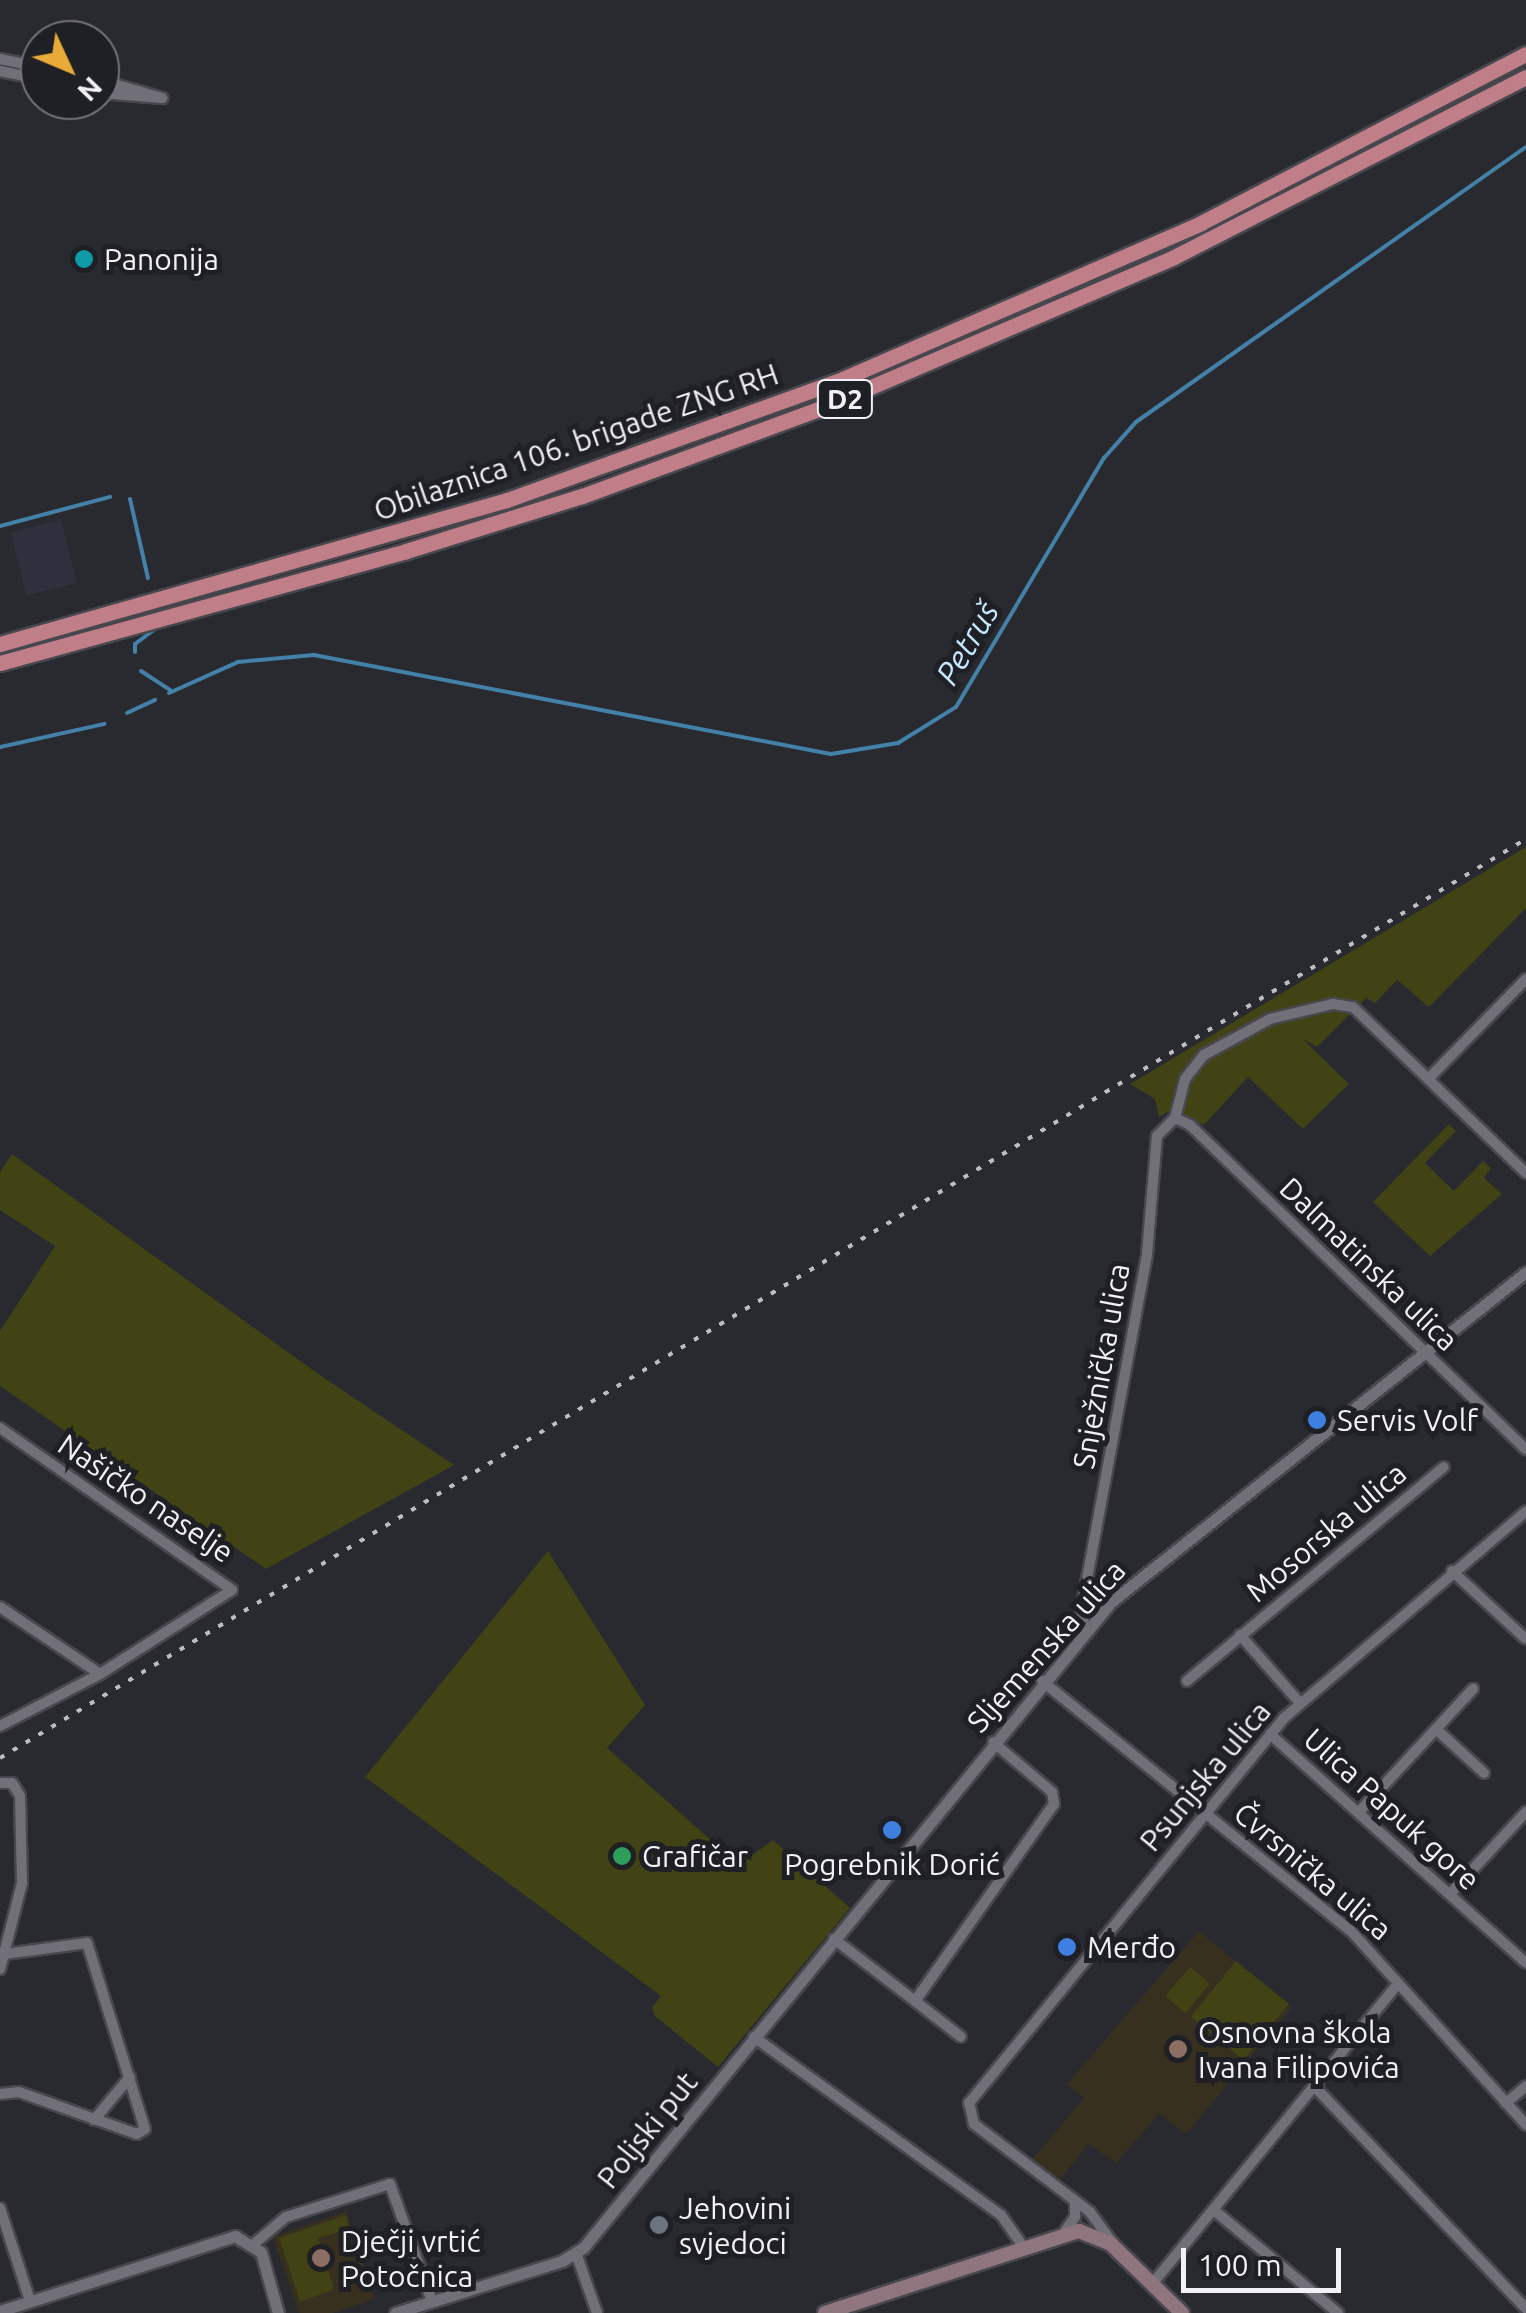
<!DOCTYPE html>
<meta charset="utf-8">
<style>
body{margin:0}
#map{position:relative;width:1526px;height:2313px;overflow:hidden;background:#292930;font-family:Ubuntu,sans-serif}
div>[style]{position:absolute}
.built>*{inset:0;background:#302f3d;transform-origin:0 0}
.education>*{inset:0;background:#38301f}
.green>*{inset:0;background:#414314;transform-origin:0 0}
.stream>*{height:4px;margin:-2px;padding:0 2px;transform-origin:2px;border-radius:2px;background:#4381a8}
.roads{filter:drop-shadow(2px 0 #48474d) drop-shadow(-2px 0 #48474d) drop-shadow(0 2px #48474d) drop-shadow(0 -2px #48474d)}
.minor>*{height:10px;margin:-5px;padding:0 5px;transform-origin:5px;border-radius:5px;background:#717079}
.tertiary>*{height:11px;margin:-5.5px;padding:0 5.5px;transform-origin:5.5px;border-radius:5.5px;background:#717079}
.secondary>*{height:14px;margin:-7px;padding:0 7px;transform-origin:7px;border-radius:7px;background:#8f757e}
.trunk>*{height:15px;margin:-7.5px;padding:0 7.5px;transform-origin:7.5px;border-radius:7.5px;background:#c07e88}
.rail>*{height:4px;margin-top:-2px;transform-origin:0;background:repeating-linear-gradient(90deg,#bcbcc2 0 5px,transparent 0 15px)}
.dots>*{width:28px;height:28px;translate:-50% -50%;box-sizing:border-box;border:5px solid #1f1f26;border-radius:50%}
span{translate:-50% -50%;white-space:nowrap;text-align:center;line-height:1.15;-webkit-text-stroke:10px #1f1f26;paint-order:stroke}
.shield-label span{padding:2px 8px;background:#1f1f26;border:2px solid;border-radius:8px;-webkit-text-stroke-width:0}
.shield-label{font-size:28px;color:#f1f1f6;font-weight:700}
.poi-label{font-size:30px;color:#f1f1f6}
.left{translate:0 -50%;text-align:left}
.street-label{font-size:30px;color:#f1f1f6}
.water-label{font-size:32px;color:#c7e8ff;font-style:italic}
.north{position:absolute;left:20px;top:20px;width:100px;height:100px;box-sizing:border-box;background:#1f1f26;border:2px solid #737379;border-radius:50%;rotate:134deg;font-size:28px;font-weight:700;line-height:40px;text-align:center;color:#f1f1f6}
.north::after{content:'';display:block;margin:auto;width:35px;height:45px;background:#e9ab38;clip-path:polygon(50% 0,100% 100%,50% 72%,0 100%)}
.scale{position:absolute;left:1181px;top:2248px;width:160px;height:45px;box-sizing:border-box;border:5px solid #f1f1f6;border-top:0;padding-left:12px;font-size:30px;line-height:35px;white-space:nowrap;color:#f1f1f6;-webkit-text-stroke:8px #1f1f26;paint-order:stroke}
</style>
<div id="map">
<div class="built">
<div style="left:61px;top:520px;width:65px;height:52px;rotate:76deg"></div>
</div>
<div class="education">
<div style="clip-path:polygon(1199px 1931px,1292px 2007px,1186px 2134px,1159px 2114px,1116px 2163px,1088px 2144px,1059px 2181px,1032px 2160px,1084px 2098px,1067px 2084px)"></div>
<div style="clip-path:polygon(346px 2211px,375px 2299px,333px 2313px,299px 2313px,273px 2237px)"></div>
</div>
<div class="green">
<div style="clip-path:polygon(1526px 847px,1526px 908px,1429px 1007px,1397px 980px,1375px 1003px,1366px 998px,1317px 1047px,1302px 1038px,1349px 1084px,1303px 1129px,1248px 1077px,1204px 1125px,1173px 1109px,1159px 1117px,1155px 1099px,1130px 1084px)"></div>
<div style="clip-path:polygon(1449px 1124px,1456px 1131px,1425px 1163px,1454px 1191px,1483px 1161px,1491px 1168px,1484px 1178px,1502px 1194px,1430px 1256px,1373px 1202px)"></div>
<div style="clip-path:polygon(12px 1154px,324px 1378px,454px 1465px,266px 1569px,0 1386px,0 1331px,55px 1246px,0 1210px,0 1172px)"></div>
<div style="clip-path:polygon(548px 1551px,645px 1705px,607px 1748px,739px 1865px,773px 1840px,850px 1908px,718px 2067px,655px 2016px,652px 2008px,661px 1996px,365px 1777px)"></div>
<div style="left:1236px;top:1961px;width:68px;height:72px;rotate:39deg"></div>
<div style="left:1190px;top:1967px;width:26px;height:38px;rotate:40deg"></div>
<div style="clip-path:polygon(346px 2215px,349px 2229px,318px 2238px,334px 2289px,300px 2302px,279px 2238px)"></div>
</div>
<div class="stream">
<div style="left:130px;top:499px;width:81px;rotate:77.2deg"></div>
<div style="left:0;top:526px;width:114px;rotate:-14.8deg"></div>
<div style="left:135px;top:652px;width:8px;rotate:-90deg"></div>
<div style="left:135px;top:644px;width:26px;rotate:-37deg"></div>
<div style="left:141px;top:671px;width:35px;rotate:33deg"></div>
<div style="left:169px;top:693px;width:76px;rotate:-24.2deg"></div>
<div style="left:238px;top:662px;width:76px;rotate:-5.3deg"></div>
<div style="left:314px;top:655px;width:526px;rotate:10.84deg"></div>
<div style="left:831px;top:754px;width:68px;rotate:-9.3deg"></div>
<div style="left:898px;top:743px;width:68px;rotate:-31.8deg"></div>
<div style="left:956px;top:707px;width:290px;rotate:-59.3deg"></div>
<div style="left:1104px;top:458px;width:48px;rotate:-48.4deg"></div>
<div style="left:1136px;top:422px;width:477px;rotate:-35.2deg"></div>
<div style="left:127px;top:713px;width:31px;rotate:-25deg"></div>
<div style="left:0;top:747px;width:107px;rotate:-12.5deg"></div>
</div>
<div class="roads">
<div class="minor">
<div style="left:0;top:59px;width:41px;rotate:11.3deg"></div>
<div style="left:0;top:71px;width:41px;rotate:11.3deg"></div>
<div style="left:100px;top:80px;width:65px;rotate:16.2deg"></div>
<div style="left:100px;top:93px;width:62px;rotate:4.6deg"></div>
<div style="left:1526px;top:979px;width:140px;rotate:134.4deg"></div>
<div style="left:1428px;top:1079px;width:136px;rotate:43.8deg"></div>
<div style="left:1175px;top:1118px;width:17px;rotate:25deg"></div>
<div style="left:1190px;top:1125px;width:467px;rotate:44deg"></div>
<div style="left:1175px;top:1118px;width:40px;rotate:-75.6deg"></div>
<div style="left:1185px;top:1079px;width:31px;rotate:-52deg"></div>
<div style="left:1204px;top:1055px;width:75px;rotate:-28.6deg"></div>
<div style="left:1270px;top:1019px;width:65px;rotate:-13.4deg"></div>
<div style="left:1333px;top:1004px;width:20px;rotate:9deg"></div>
<div style="left:1353px;top:1007px;width:104px;rotate:43.8deg"></div>
<div style="left:0;top:1428px;width:283px;rotate:34.9deg"></div>
<div style="left:232px;top:1590px;width:156px;rotate:147.5deg"></div>
<div style="left:100px;top:1674px;width:113px;rotate:152.5deg"></div>
<div style="left:1452px;top:1571px;width:100px;rotate:42.6deg"></div>
<div style="left:0;top:1607px;width:120px;rotate:33.8deg"></div>
<div style="left:1086px;top:1630px;width:20px;rotate:-105deg"></div>
<div style="left:1081px;top:1611px;width:363px;rotate:-79.5deg"></div>
<div style="left:1147px;top:1254px;width:118px;rotate:-85.2deg"></div>
<div style="left:1157px;top:1136px;width:25px;rotate:-45deg"></div>
<div style="left:1240px;top:1635px;width:91px;rotate:48.6deg"></div>
<div style="left:1042px;top:1681px;width:397px;rotate:39deg"></div>
<div style="left:1351px;top:1931px;width:261px;rotate:47.9deg"></div>
<div style="left:1187px;top:1681px;width:334px;rotate:-39.8deg"></div>
<div style="left:1436px;top:1729px;width:65px;rotate:42.5deg"></div>
<div style="left:1270px;top:1734px;width:343px;rotate:41.8deg"></div>
<div style="left:0;top:1783px;width:12px"></div>
<div style="left:12px;top:1783px;width:15px;rotate:58deg"></div>
<div style="left:20px;top:1796px;width:87px;rotate:88.7deg"></div>
<div style="left:22px;top:1883px;width:89px;rotate:104.3deg"></div>
<div style="left:1359px;top:1812px;width:168px;rotate:-47.2deg"></div>
<div style="left:1450px;top:1894px;width:112px;rotate:-47.2deg"></div>
<div style="left:834px;top:1939px;width:102px;rotate:37.4deg"></div>
<div style="left:915px;top:2001px;width:241px;rotate:-54.8deg"></div>
<div style="left:1054px;top:1804px;width:12px;rotate:-99deg"></div>
<div style="left:1052px;top:1792px;width:77px;rotate:-139.7deg"></div>
<div style="left:915px;top:2001px;width:58px;rotate:38deg"></div>
<div style="left:754px;top:2037px;width:304px;rotate:35.8deg"></div>
<div style="left:1001px;top:2215px;width:39px;rotate:55deg"></div>
<div style="left:1314px;top:2086px;width:308px;rotate:46.4deg"></div>
<div style="left:0;top:2094px;width:19px;rotate:-6deg"></div>
<div style="left:19px;top:2092px;width:125px;rotate:19.6deg"></div>
<div style="left:137px;top:2134px;width:9px;rotate:-32deg"></div>
<div style="left:145px;top:2129px;width:195px;rotate:-107.3deg"></div>
<div style="left:87px;top:1943px;width:83px;rotate:172.4deg"></div>
<div style="left:1506px;top:2103px;width:26px;rotate:-40deg"></div>
<div style="left:94px;top:2120px;width:56px;rotate:-50.1deg"></div>
<div style="left:0;top:2208px;width:98px;rotate:72.1deg"></div>
<div style="left:1215px;top:2211px;width:160px;rotate:39.7deg"></div>
<div style="left:1063px;top:2234px;width:21px;rotate:-55deg"></div>
<div style="left:1075px;top:2217px;width:16px;rotate:-90deg"></div>
<div style="left:255px;top:2243px;width:40px;rotate:-40deg"></div>
<div style="left:286px;top:2217px;width:109px;rotate:-17.6deg"></div>
<div style="left:390px;top:2184px;width:124px;rotate:70.3deg"></div>
<div style="left:1114px;top:2245px;width:41px;rotate:-126deg"></div>
<div style="left:1090px;top:2212px;width:146px;rotate:-142.8deg"></div>
<div style="left:974px;top:2124px;width:22px;rotate:-103deg"></div>
<div style="left:969px;top:2103px;width:497px;rotate:-50.7deg"></div>
<div style="left:1284px;top:1718px;width:318px;rotate:-40.5deg"></div>
<div style="left:576px;top:2253px;width:64px;rotate:70.7deg"></div>
<div style="left:1153px;top:2283px;width:387px;rotate:-50.7deg"></div>
</div>
<div class="tertiary">
<div style="left:0;top:2311px;width:247px;rotate:-17.7deg"></div>
<div style="left:235px;top:2236px;width:31px;rotate:32deg"></div>
<div style="left:261px;top:2252px;width:63px;rotate:74.4deg"></div>
<div style="left:395px;top:2313px;width:175px;rotate:-17.3deg"></div>
<div style="left:562px;top:2261px;width:25px;rotate:-32deg"></div>
<div style="left:583px;top:2248px;width:834px;rotate:-50.74deg"></div>
<div style="left:1111px;top:1602px;width:530px;rotate:-38.49deg"></div>
</div>
<div class="secondary">
<div style="left:825px;top:2313px;width:267px;rotate:-17.9deg"></div>
<div style="left:1079px;top:2231px;width:35px;rotate:22deg"></div>
<div style="left:1111px;top:2244px;width:99px;rotate:44.2deg"></div>
</div>
<div class="trunk">
<div style="left:0;top:644px;width:527px;rotate:-15.86deg"></div>
<div style="left:507px;top:500px;width:359px;rotate:-19.8deg"></div>
<div style="left:845px;top:378px;width:388px;rotate:-23.5deg"></div>
<div style="left:1201px;top:223px;width:366px;rotate:-27.5deg"></div>
<div style="left:0;top:663px;width:421px;rotate:-15.4deg"></div>
<div style="left:406px;top:551px;width:184px;rotate:-17.4deg"></div>
<div style="left:582px;top:496px;width:263px;rotate:-20.2deg"></div>
<div style="left:829px;top:405px;width:375px;rotate:-23.2deg"></div>
<div style="left:1174px;top:257px;width:395px;rotate:-27.1deg"></div>
</div>
</div>
<div class="rail">
<div style="left:0;top:1758px;width:1781px;rotate:-31.06deg"></div>
</div>
<div class="dots">
<div style="left:84px;top:259px;background:#0f9aa8"></div>
<div style="left:1317px;top:1420px;background:#3f7fe0"></div>
<div style="left:892px;top:1830px;background:#3f7fe0"></div>
<div style="left:622px;top:1856px;background:#2e9e5b"></div>
<div style="left:1067px;top:1947px;background:#3f7fe0"></div>
<div style="left:1178px;top:2049px;background:#8d6e63"></div>
<div style="left:659px;top:2225px;background:#6b7280"></div>
<div style="left:321px;top:2258px;background:#8d6e63"></div>
</div>
<div class="shield-label">
<span style="left:845px;top:399px">D2</span>
</div>
<div class="poi-label">
<span class="left" style="left:104px;top:259px">Panonija</span>
<span class="left" style="left:1337px;top:1420px">Servis Volf</span>
<span class="left" style="left:642px;top:1856px">Grafičar</span>
<span style="left:892px;top:1864px">Pogrebnik Dorić</span>
<span class="left" style="left:1087px;top:1947px">Merđo</span>
<span class="left" style="left:1198px;top:2049px">Osnovna škola<br>Ivana Filipovića</span>
<span class="left" style="left:679px;top:2225px">Jehovini<br>svjedoci</span>
<span class="left" style="left:341px;top:2258px">Dječji vrtić<br>Potočnica</span>
</div>
<div class="street-label">
<span style="left:576px;top:442px;rotate:-19deg">Obilaznica 106. brigade ZNG RH</span>
<span style="left:1369px;top:1264px;rotate:44deg">Dalmatinska ulica</span>
<span style="left:1101px;top:1366px;rotate:-80deg">Snježnička ulica</span>
<span style="left:146px;top:1498px;rotate:34deg">Našičko naselje</span>
<span style="left:1326px;top:1532px;rotate:-40deg">Mosorska ulica</span>
<span style="left:1046px;top:1646px;rotate:-48deg">Sljemenska ulica</span>
<span style="left:1205px;top:1776px;rotate:-50deg">Psunjska ulica</span>
<span style="left:1392px;top:1809px;rotate:42deg">Ulica Papuk gore</span>
<span style="left:1313px;top:1871px;rotate:40deg">Čvrsnička ulica</span>
<span style="left:647px;top:2130px;rotate:-51deg">Poljski put</span>
</div>
<div class="water-label">
<span style="left:967px;top:643px;rotate:-59deg">Petruš</span>
</div>
<div class="north">N</div>
<div class="scale">100 m</div>
</div>
